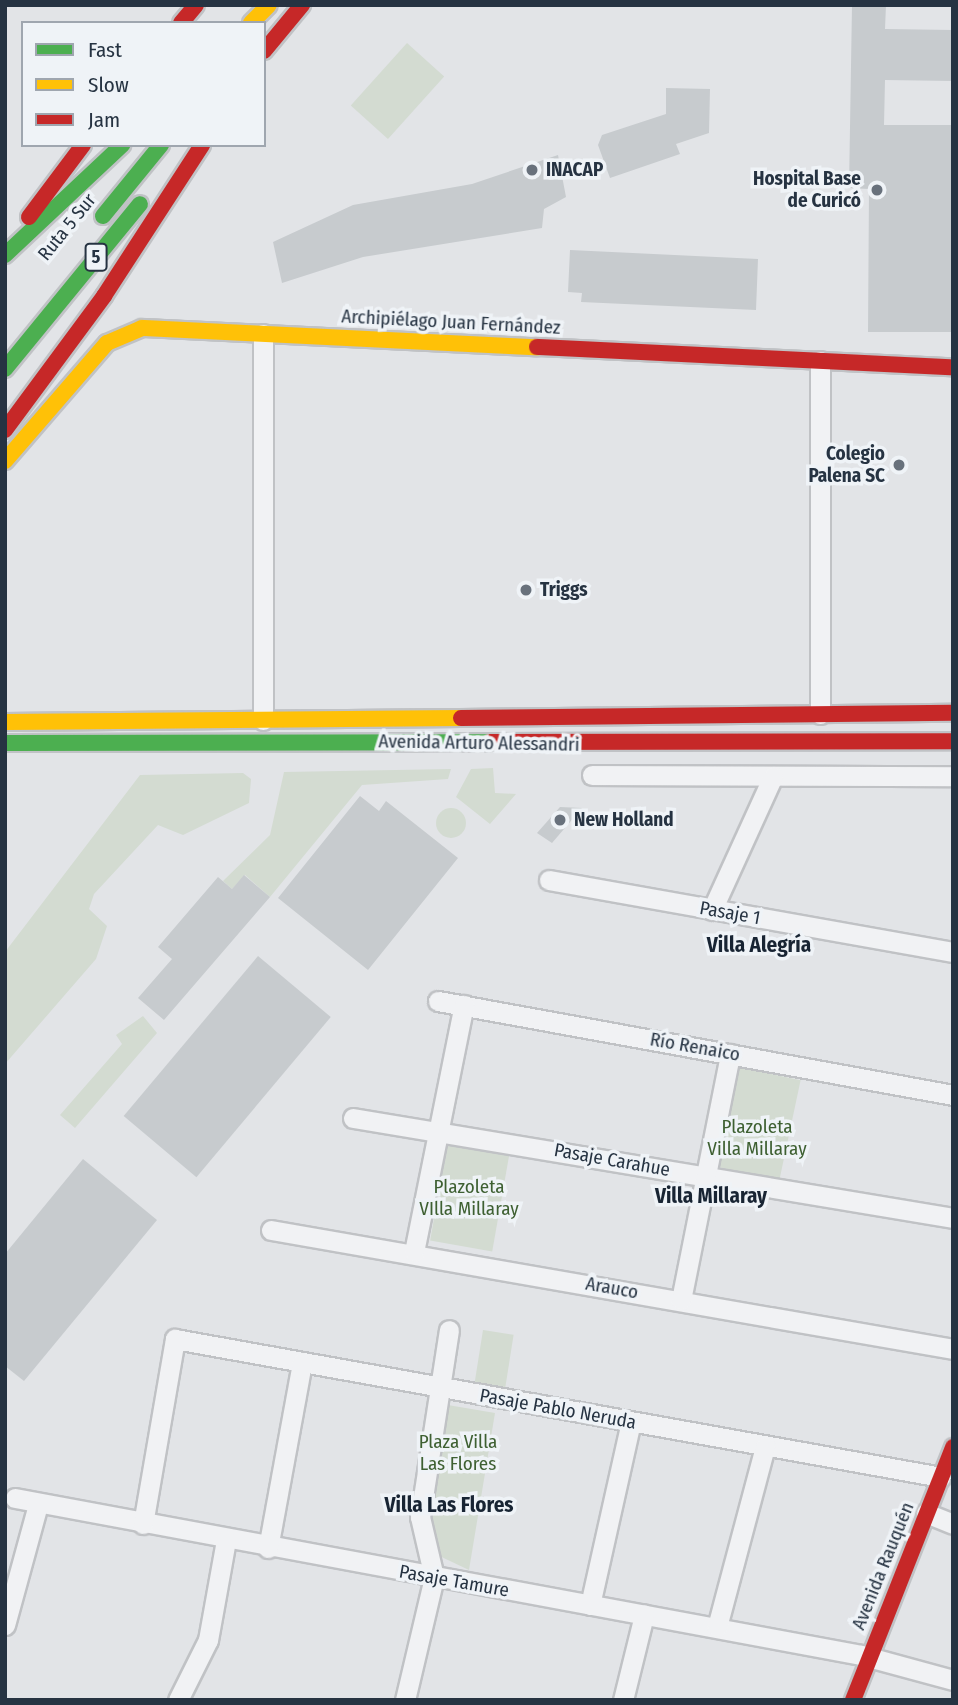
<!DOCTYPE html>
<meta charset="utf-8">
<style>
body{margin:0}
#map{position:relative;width:958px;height:1705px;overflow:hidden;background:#e2e4e7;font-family:"Fira Sans Condensed",sans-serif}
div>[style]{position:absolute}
.green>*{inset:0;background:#d3dbd1;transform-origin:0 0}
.round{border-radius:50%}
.building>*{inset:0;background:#c7cbce;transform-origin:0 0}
.roads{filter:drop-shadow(2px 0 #c0c2c5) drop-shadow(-2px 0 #c0c2c5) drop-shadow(0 2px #c0c2c5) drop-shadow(0 -2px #c0c2c5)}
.street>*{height:19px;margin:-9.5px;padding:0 9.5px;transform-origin:9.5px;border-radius:9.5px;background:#f1f2f4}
.fast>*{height:16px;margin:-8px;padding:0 8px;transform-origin:8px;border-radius:8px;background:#4caf50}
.slow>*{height:16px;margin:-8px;padding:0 8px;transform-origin:8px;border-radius:8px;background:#ffc107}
.jam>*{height:16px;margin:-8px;padding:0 8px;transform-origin:8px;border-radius:8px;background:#c62828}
.dots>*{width:19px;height:19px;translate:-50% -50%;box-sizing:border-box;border:4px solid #eff3f7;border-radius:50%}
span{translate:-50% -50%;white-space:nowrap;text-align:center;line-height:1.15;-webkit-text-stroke:7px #eff3f7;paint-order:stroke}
.shield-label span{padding:2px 5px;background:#eff3f7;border:2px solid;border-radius:5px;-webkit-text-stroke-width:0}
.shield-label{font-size:18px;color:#263342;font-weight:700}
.poi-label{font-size:19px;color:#263342;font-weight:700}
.left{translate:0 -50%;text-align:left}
.right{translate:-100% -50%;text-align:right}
.street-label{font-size:19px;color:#263342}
.park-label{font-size:19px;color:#3e6032}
.neighbourhood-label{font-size:21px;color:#182433;font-weight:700}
.frame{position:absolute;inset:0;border:7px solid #263342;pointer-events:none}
.legend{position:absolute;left:21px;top:21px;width:245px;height:126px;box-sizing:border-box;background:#eff3f7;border:2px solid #9fa6af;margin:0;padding:9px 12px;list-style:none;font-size:21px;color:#263342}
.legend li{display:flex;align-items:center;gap:14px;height:35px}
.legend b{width:35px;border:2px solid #9fa6af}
</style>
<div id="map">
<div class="green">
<div style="left:407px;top:43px;width:50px;height:84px;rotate:42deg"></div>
<div style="clip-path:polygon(493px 768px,495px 793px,516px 794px,490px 824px,456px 797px,471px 769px)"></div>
<div style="clip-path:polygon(451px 769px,448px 779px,362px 785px,270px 897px,245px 875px,232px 889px,223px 881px,270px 835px,284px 772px)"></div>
<div style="clip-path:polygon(243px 773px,251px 779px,249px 803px,183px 835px,158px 825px,94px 894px,89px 909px,107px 926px,96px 959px,5px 1064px,5px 952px,140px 775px)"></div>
<div class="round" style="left:436px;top:808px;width:30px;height:30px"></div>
<div style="clip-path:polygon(143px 1016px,157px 1033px,75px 1128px,60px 1115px,122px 1044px,116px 1035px)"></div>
<div style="left:738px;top:1067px;width:64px;height:102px;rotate:12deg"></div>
<div style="left:447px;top:1145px;width:63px;height:97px;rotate:10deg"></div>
<div style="left:483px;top:1330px;width:31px;height:53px;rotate:9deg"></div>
<div style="clip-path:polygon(436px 1403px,495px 1413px,469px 1570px,431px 1552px,421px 1494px)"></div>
</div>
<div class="building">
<div style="clip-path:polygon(852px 5px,886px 5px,885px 29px,953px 30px,953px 81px,885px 80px,884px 125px,953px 125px,953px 332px,868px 332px,869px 189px,849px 188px)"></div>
<div style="clip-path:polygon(666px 88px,710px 89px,709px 133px,676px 144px,680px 154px,610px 178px,598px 145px,602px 135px,666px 114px)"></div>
<div style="clip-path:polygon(558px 155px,566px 197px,544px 209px,542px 228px,363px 257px,282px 283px,273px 242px,353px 205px,472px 184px)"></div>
<div style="clip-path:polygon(570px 250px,758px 259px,756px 310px,581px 302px,582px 293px,568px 292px)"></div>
<div style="clip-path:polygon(360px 796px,379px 811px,386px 801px,458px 858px,368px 970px,278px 898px)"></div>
<div style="clip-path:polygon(560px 807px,582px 808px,552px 843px,537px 833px)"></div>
<div style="clip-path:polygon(244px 875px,270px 897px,164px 1020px,138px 998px,172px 959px,158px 947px,218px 877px,232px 889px)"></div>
<div style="left:258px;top:956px;width:95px;height:209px;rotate:40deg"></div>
<div style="clip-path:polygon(83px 1159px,157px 1220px,24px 1381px,5px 1366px,5px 1254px)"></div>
</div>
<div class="roads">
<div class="street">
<div style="left:820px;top:361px;width:353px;rotate:90deg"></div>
<div style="left:263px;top:720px;width:386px;rotate:-90deg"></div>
<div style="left:592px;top:775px;width:361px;rotate:0.2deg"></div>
<div style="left:549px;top:880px;width:410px;rotate:10.1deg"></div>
<div style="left:712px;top:910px;width:147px;rotate:-65.5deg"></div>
<div style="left:438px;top:1001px;width:524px;rotate:10.34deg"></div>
<div style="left:353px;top:1118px;width:608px;rotate:9.46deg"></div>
<div style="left:271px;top:1230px;width:692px;rotate:9.9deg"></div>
<div style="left:414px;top:1252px;width:252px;rotate:-78.6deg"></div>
<div style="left:681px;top:1300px;width:251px;rotate:-78.7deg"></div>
<div style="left:15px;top:1498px;width:860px;rotate:10.51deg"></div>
<div style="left:861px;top:1655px;width:95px;rotate:15.2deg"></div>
<div style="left:926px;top:1513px;width:29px;rotate:22deg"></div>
<div style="left:143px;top:1524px;width:188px;rotate:-80.2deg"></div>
<div style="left:175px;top:1339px;width:778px;rotate:10.21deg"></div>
<div style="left:268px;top:1548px;width:189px;rotate:-79.6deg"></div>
<div style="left:590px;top:1605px;width:188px;rotate:-77.4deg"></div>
<div style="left:5px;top:1625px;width:125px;rotate:-74.7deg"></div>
<div style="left:717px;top:1627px;width:187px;rotate:-75.1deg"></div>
<div style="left:178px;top:1700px;width:67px;rotate:-63.4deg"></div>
<div style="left:208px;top:1640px;width:102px;rotate:-79.8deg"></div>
<div style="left:405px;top:1700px;width:126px;rotate:-76.7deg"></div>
<div style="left:434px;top:1577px;width:62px;rotate:-103.1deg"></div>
<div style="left:420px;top:1517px;width:189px;rotate:-81.2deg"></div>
<div style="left:623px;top:1700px;width:88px;rotate:-76.1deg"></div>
</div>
<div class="fast">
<div style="left:103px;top:216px;width:92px;rotate:-50.8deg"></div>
<div style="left:5px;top:255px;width:161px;rotate:-43.2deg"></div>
<div style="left:5px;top:369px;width:213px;rotate:-50.7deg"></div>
<div style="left:5px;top:743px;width:485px;rotate:-0.1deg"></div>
</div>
<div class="slow">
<div style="left:251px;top:23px;width:25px;rotate:-45deg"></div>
<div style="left:5px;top:461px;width:156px;rotate:-49.2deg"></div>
<div style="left:107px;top:343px;width:38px;rotate:-23deg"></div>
<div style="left:142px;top:328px;width:395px;rotate:2.8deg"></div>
<div style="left:5px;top:722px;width:456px;rotate:-0.5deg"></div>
</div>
<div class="jam">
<div style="left:181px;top:23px;width:23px;rotate:-50deg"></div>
<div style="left:264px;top:51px;width:60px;rotate:-50.4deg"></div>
<div style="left:29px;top:217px;width:90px;rotate:-53.1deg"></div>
<div style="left:537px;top:347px;width:416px;rotate:2.8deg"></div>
<div style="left:5px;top:430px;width:167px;rotate:-53.5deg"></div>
<div style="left:104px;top:296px;width:180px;rotate:-57deg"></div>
<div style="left:461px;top:718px;width:492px;rotate:-0.6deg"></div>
<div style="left:490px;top:742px;width:463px;rotate:-0.1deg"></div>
<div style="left:853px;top:1700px;width:272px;rotate:-68.4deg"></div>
</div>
</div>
<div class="dots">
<div style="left:532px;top:170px;background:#68717c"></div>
<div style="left:877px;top:190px;background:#68717c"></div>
<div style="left:899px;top:465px;background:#68717c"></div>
<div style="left:526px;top:590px;background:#68717c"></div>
<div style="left:560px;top:820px;background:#68717c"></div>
</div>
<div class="shield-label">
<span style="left:96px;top:257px">5</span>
</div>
<div class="poi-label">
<span class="left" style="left:546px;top:170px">INACAP</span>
<span class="right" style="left:861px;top:190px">Hospital Base<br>de Curicó</span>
<span class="right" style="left:885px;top:465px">Colegio<br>Palena SC</span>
<span class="left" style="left:540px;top:590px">Triggs</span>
<span class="left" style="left:574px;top:820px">New Holland</span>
</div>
<div class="street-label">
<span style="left:67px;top:227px;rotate:-51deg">Ruta 5 Sur</span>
<span style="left:451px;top:322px;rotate:3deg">Archipiélago Juan Fernández</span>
<span style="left:479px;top:743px;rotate:1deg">Avenida Arturo Alessandri</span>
<span style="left:730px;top:913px;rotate:10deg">Pasaje 1</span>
<span style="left:695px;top:1047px;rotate:10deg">Río Renaico</span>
<span style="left:612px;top:1160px;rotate:10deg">Pasaje Carahue</span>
<span style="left:612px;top:1288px;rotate:10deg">Arauco</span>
<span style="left:558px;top:1409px;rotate:10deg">Pasaje Pablo Neruda</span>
<span style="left:883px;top:1566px;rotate:-68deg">Avenida Rauquén</span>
<span style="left:454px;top:1581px;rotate:10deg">Pasaje Tamure</span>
</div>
<div class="park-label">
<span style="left:757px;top:1138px">Plazoleta<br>Villa Millaray</span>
<span style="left:469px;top:1198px">Plazoleta<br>VIlla Millaray</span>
<span style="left:458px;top:1453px">Plaza Villa<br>Las Flores</span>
</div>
<div class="neighbourhood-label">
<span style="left:759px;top:945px">Villa Alegría</span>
<span style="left:711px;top:1196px">Villa Millaray</span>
<span style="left:449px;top:1505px">Villa Las Flores</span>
</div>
<div class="frame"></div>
<ul class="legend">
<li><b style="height:9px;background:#4caf50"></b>Fast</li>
<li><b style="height:9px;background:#ffc107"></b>Slow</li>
<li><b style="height:9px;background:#c62828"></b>Jam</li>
</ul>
</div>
